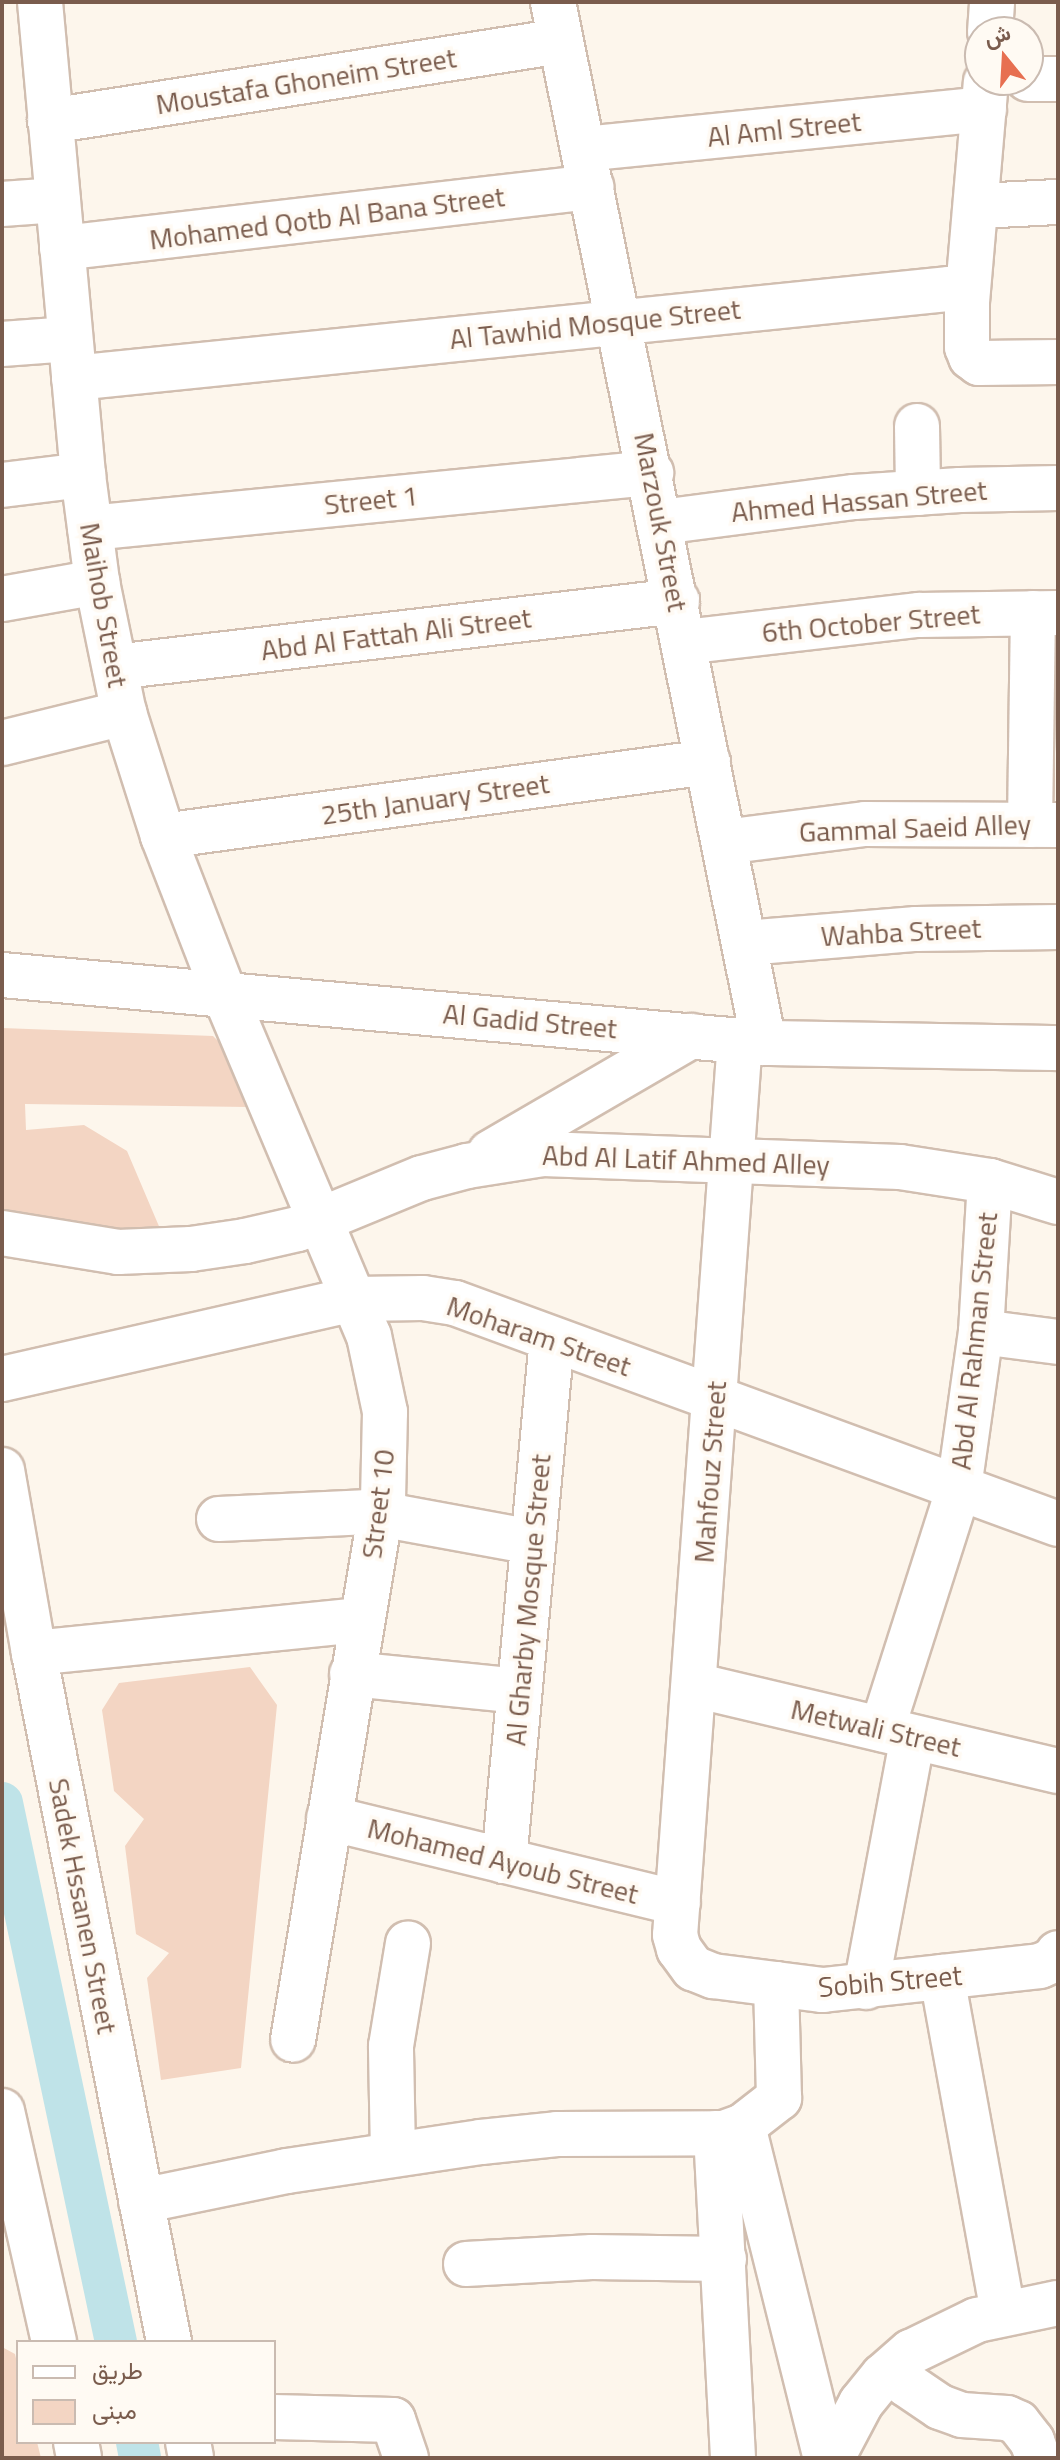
<!DOCTYPE html>
<meta charset="utf-8">
<style>
body{margin:0}
#map{position:relative;width:1060px;height:2460px;overflow:hidden;background:#fdf6ec;font-family:"Titillium Web",Vazirmatn,sans-serif}
div>[style]{position:absolute}
.canal>*{height:42px;margin:-21px;padding:0 21px;transform-origin:21px;border-radius:21px;background:#bfe3e8}
.building>*{inset:0;background:#f3d5c3}
.roads{filter:drop-shadow(2px 0 #d1beb0) drop-shadow(-2px 0 #d1beb0) drop-shadow(0 2px #d1beb0) drop-shadow(0 -2px #d1beb0)}
.minor>*{height:44px;margin:-22px;padding:0 22px;transform-origin:22px;border-radius:22px;background:#fff}
.tertiary>*{height:44px;margin:-22px;padding:0 22px;transform-origin:22px;border-radius:22px;background:#fff}
.secondary>*{height:44px;margin:-22px;padding:0 22px;transform-origin:22px;border-radius:22px;background:#fff}
span{translate:-50% -50%;white-space:nowrap;text-align:center;line-height:1.15;-webkit-text-stroke:7px #fffaf3;paint-order:stroke}
.street-label{font-size:28px;color:#7a5c4d}
.frame{position:absolute;inset:0;border:4px solid #7a5c4d;pointer-events:none}
.legend{position:absolute;left:16px;top:2340px;width:260px;height:104px;box-sizing:border-box;background:#fffaf3;border:2px solid #cabbb1;margin:0;padding:10px 14px;list-style:none;font-size:24px;color:#7a5c4d}
.legend li{display:flex;align-items:center;gap:16px;height:40px}
.legend b{width:40px;border:2px solid #cabbb1}
.north{position:absolute;left:964px;top:16px;width:80px;height:80px;box-sizing:border-box;background:#fffaf3;border:2px solid #cabbb1;border-radius:50%;rotate:342deg;font-size:22px;font-weight:700;line-height:32px;text-align:center;color:#7a5c4d}
.north::after{content:'';display:block;margin:auto;width:28px;height:36px;background:#e76f51;clip-path:polygon(50% 0,100% 100%,50% 72%,0 100%)}
</style>
<div id="map">
<div class="canal">
<div style="left:2px;top:1803px;width:551px;rotate:78.06deg"></div>
<div style="left:137px;top:2442px;width:16px;rotate:79deg"></div>
</div>
<div class="building">
<div style="clip-path:polygon(2px 1028px,213px 1036px,256px 1078px,248px 1107px,25px 1104px,26px 1130px,84px 1125px,127px 1151px,161px 1231px,2px 1222px)"></div>
<div style="clip-path:polygon(250px 1667px,277px 1705px,241px 2068px,161px 2080px,147px 1978px,169px 1953px,136px 1934px,125px 1846px,144px 1819px,114px 1791px,102px 1710px,119px 1683px)"></div>
<div style="clip-path:polygon(2px 2347px,15px 2354px,18px 2367px,18px 2442px,37px 2442px,41px 2458px,2px 2458px)"></div>
</div>
<div class="roads">
<div class="minor">
<div style="left:40px;top:2px;width:475px;rotate:84.8deg"></div>
<div style="left:83px;top:475px;width:108px;rotate:82.5deg"></div>
<div style="left:97px;top:582px;width:134px;rotate:78.4deg"></div>
<div style="left:124px;top:713px;width:129px;rotate:72.4deg"></div>
<div style="left:163px;top:836px;width:168px;rotate:68.8deg"></div>
<div style="left:224px;top:993px;width:372px;rotate:67.1deg"></div>
<div style="left:369px;top:1336px;width:78px;rotate:78.1deg"></div>
<div style="left:385px;top:1412px;width:86px;rotate:91.3deg"></div>
<div style="left:383px;top:1498px;width:549px;rotate:99.43deg"></div>
<div style="left:553px;top:2px;width:1062px;rotate:78.54deg"></div>
<div style="left:990px;top:32px;width:30px;rotate:-86deg"></div>
<div style="left:1028px;top:79px;width:30px"></div>
<div style="left:50px;top:121px;width:517px;rotate:-8.9deg"></div>
<div style="left:584px;top:149px;width:402px;rotate:-5.7deg"></div>
<div style="left:2px;top:204px;width:56px;rotate:-4.1deg"></div>
<div style="left:978px;top:206px;width:80px;rotate:-2.9deg"></div>
<div style="left:62px;top:248px;width:533px;rotate:-6.57deg"></div>
<div style="left:967px;top:302px;width:221px;rotate:-85.1deg"></div>
<div style="left:2px;top:344px;width:68px;rotate:-4.2deg"></div>
<div style="left:74px;top:378px;width:880px;rotate:-5.81deg"></div>
<div style="left:949px;top:289px;width:13px;rotate:23deg"></div>
<div style="left:961px;top:294px;width:10px;rotate:53deg"></div>
<div style="left:967px;top:302px;width:45px;rotate:90deg"></div>
<div style="left:967px;top:347px;width:11px;rotate:68deg"></div>
<div style="left:971px;top:357px;width:10px;rotate:37deg"></div>
<div style="left:979px;top:363px;width:79px;rotate:-0.7deg"></div>
<div style="left:917px;top:426px;width:67px;rotate:89.1deg"></div>
<div style="left:2px;top:485px;width:82px;rotate:-7deg"></div>
<div style="left:661px;top:522px;width:195px;rotate:-7.4deg"></div>
<div style="left:854px;top:497px;width:106px;rotate:-3.8deg"></div>
<div style="left:960px;top:490px;width:98px;rotate:-1.2deg"></div>
<div style="left:90px;top:528px;width:564px;rotate:-5.6deg"></div>
<div style="left:2px;top:599px;width:97px;rotate:-10.1deg"></div>
<div style="left:684px;top:642px;width:237px;rotate:-6.6deg"></div>
<div style="left:919px;top:615px;width:139px;rotate:-0.8deg"></div>
<div style="left:115px;top:667px;width:566px;rotate:-6.7deg"></div>
<div style="left:2px;top:743px;width:126px;rotate:-13.8deg"></div>
<div style="left:1030px;top:825px;width:212px;rotate:-89.2deg"></div>
<div style="left:163px;top:836px;width:550px;rotate:-7.73deg"></div>
<div style="left:724px;top:842px;width:142px;rotate:-7.3deg"></div>
<div style="left:865px;top:824px;width:193px;rotate:0.3deg"></div>
<div style="left:745px;top:943px;width:172px;rotate:-4.7deg"></div>
<div style="left:916px;top:929px;width:142px;rotate:-0.8deg"></div>
<div style="left:740px;top:1040px;width:897px;rotate:94.15deg"></div>
<div style="left:675px;top:1935px;width:15px;rotate:74deg"></div>
<div style="left:679px;top:1949px;width:24px;rotate:54deg"></div>
<div style="left:693px;top:1968px;width:22px;rotate:22deg"></div>
<div style="left:713px;top:1976px;width:111px;rotate:7.3deg"></div>
<div style="left:823px;top:1990px;width:218px;rotate:-6.3deg"></div>
<div style="left:1040px;top:1966px;width:17px;rotate:-24deg"></div>
<div style="left:1056px;top:1959px;width:6px;rotate:-72deg"></div>
<div style="left:490px;top:1153px;width:233px;rotate:-30.2deg"></div>
<div style="left:2px;top:1233px;width:118px;rotate:9.3deg"></div>
<div style="left:118px;top:1252px;width:73px;rotate:-2.4deg"></div>
<div style="left:191px;top:1249px;width:55px;rotate:-8.4deg"></div>
<div style="left:245px;top:1241px;width:54px;rotate:-12.8deg"></div>
<div style="left:298px;top:1229px;width:134px;rotate:-22.4deg"></div>
<div style="left:422px;top:1178px;width:47px;rotate:-14.9deg"></div>
<div style="left:467px;top:1166px;width:77px;rotate:-9deg"></div>
<div style="left:543px;top:1154px;width:357px;rotate:2.1deg"></div>
<div style="left:900px;top:1167px;width:91px;rotate:8.8deg"></div>
<div style="left:990px;top:1181px;width:71px;rotate:17.2deg"></div>
<div style="left:981px;top:1332px;width:78px;rotate:7.4deg"></div>
<div style="left:2px;top:1379px;width:362px;rotate:-12.8deg"></div>
<div style="left:355px;top:1299px;width:68px;rotate:-0.8deg"></div>
<div style="left:423px;top:1298px;width:32px;rotate:9deg"></div>
<div style="left:455px;top:1303px;width:642px;rotate:20.13deg"></div>
<div style="left:219px;top:1519px;width:150px;rotate:-2.7deg"></div>
<div style="left:369px;top:1512px;width:167px;rotate:10.4deg"></div>
<div style="left:34px;top:1653px;width:329px;rotate:-5.8deg"></div>
<div style="left:352px;top:1674px;width:168px;rotate:5.8deg"></div>
<div style="left:694px;top:1685px;width:374px;rotate:13.3deg"></div>
<div style="left:882px;top:1729px;width:253px;rotate:-72.3deg"></div>
<div style="left:959px;top:1488px;width:158px;rotate:-82deg"></div>
<div style="left:981px;top:1332px;width:151px;rotate:-86.6deg"></div>
<div style="left:329px;top:1818px;width:359px;rotate:13.7deg"></div>
<div style="left:504px;top:1861px;width:524px;rotate:-84.75deg"></div>
<div style="left:942px;top:1977px;width:341px;rotate:79.7deg"></div>
<div style="left:866px;top:1987px;width:254px;rotate:-79.4deg"></div>
<div style="left:2px;top:2111px;width:237px;rotate:77.3deg"></div>
<div style="left:743px;top:2126px;width:342px;rotate:76deg"></div>
<div style="left:716px;top:2133px;width:325px;rotate:87deg"></div>
<div style="left:393px;top:2154px;width:108px;rotate:-91.1deg"></div>
<div style="left:391px;top:2046px;width:104px;rotate:-80.6deg"></div>
<div style="left:141px;top:2201px;width:149px;rotate:-11.6deg"></div>
<div style="left:287px;top:2171px;width:196px;rotate:-8.5deg"></div>
<div style="left:481px;top:2142px;width:76px;rotate:-6deg"></div>
<div style="left:557px;top:2134px;width:167px;rotate:-0.3deg"></div>
<div style="left:724px;top:2133px;width:20px;rotate:-20deg"></div>
<div style="left:743px;top:2126px;width:46px;rotate:-37.9deg"></div>
<div style="left:779px;top:2098px;width:114px;rotate:-91.5deg"></div>
<div style="left:466px;top:2264px;width:126px;rotate:-3.2deg"></div>
<div style="left:592px;top:2257px;width:132px;rotate:0.9deg"></div>
<div style="left:893px;top:2369px;width:20px;rotate:49deg"></div>
<div style="left:906px;top:2384px;width:41px;rotate:34.1deg"></div>
<div style="left:940px;top:2407px;width:23px;rotate:20deg"></div>
<div style="left:962px;top:2415px;width:45px;rotate:3.8deg"></div>
<div style="left:1007px;top:2418px;width:12px;rotate:24deg"></div>
<div style="left:1018px;top:2423px;width:23px;rotate:52deg"></div>
<div style="left:1032px;top:2441px;width:12px;rotate:70deg"></div>
<div style="left:274px;top:2417px;width:119px;rotate:1.4deg"></div>
<div style="left:393px;top:2420px;width:40px;rotate:71.1deg"></div>
<div style="left:76px;top:2442px;width:16px;rotate:79deg"></div>
<div style="left:832px;top:2458px;width:62px;rotate:-62.2deg"></div>
<div style="left:861px;top:2403px;width:35px;rotate:-51deg"></div>
<div style="left:883px;top:2376px;width:37px;rotate:-41deg"></div>
<div style="left:911px;top:2352px;width:73px;rotate:-25.9deg"></div>
<div style="left:977px;top:2320px;width:83px;rotate:-11.9deg"></div>
</div>
<div class="tertiary">
<div style="left:2px;top:1470px;width:186px;rotate:80.1deg"></div>
<div style="left:34px;top:1653px;width:702px;rotate:78.91deg"></div>
<div style="left:188px;top:2442px;width:16px;rotate:79deg"></div>
</div>
<div class="secondary">
<div style="left:2px;top:975px;width:765px;rotate:5.1deg"></div>
<div style="left:764px;top:1043px;width:294px;rotate:1deg"></div>
</div>
</div>
<div class="street-label">
<span style="left:306px;top:81px;rotate:-9deg">Moustafa Ghoneim Street</span>
<span style="left:784px;top:129px;rotate:-6deg">Al Aml Street</span>
<span style="left:327px;top:218px;rotate:-7deg">Mohamed Qotb Al Bana Street</span>
<span style="left:595px;top:324px;rotate:-6deg">Al Tawhid Mosque Street</span>
<span style="left:371px;top:500px;rotate:-6deg">Street 1</span>
<span style="left:859px;top:501px;rotate:-5deg">Ahmed Hassan Street</span>
<span style="left:661px;top:522px;rotate:79deg">Marzouk Street</span>
<span style="left:104px;top:605px;rotate:80deg">Maihob Street</span>
<span style="left:871px;top:623px;rotate:-5deg">6th October Street</span>
<span style="left:396px;top:634px;rotate:-7deg">Abd Al Fattah Ali Street</span>
<span style="left:435px;top:799px;rotate:-8deg">25th January Street</span>
<span style="left:915px;top:828px;rotate:-2deg">Gammal Saeid Alley</span>
<span style="left:901px;top:932px;rotate:-3deg">Wahba Street</span>
<span style="left:530px;top:1021px;rotate:5deg">Al Gadid Street</span>
<span style="left:686px;top:1160px;rotate:2deg">Abd Al Latif Ahmed Alley</span>
<span style="left:539px;top:1336px;rotate:19deg">Moharam Street</span>
<span style="left:974px;top:1341px;rotate:-84deg">Abd Al Rahman Street</span>
<span style="left:710px;top:1472px;rotate:-86deg">Mahfouz Street</span>
<span style="left:378px;top:1504px;rotate:-83deg">Street 10</span>
<span style="left:528px;top:1600px;rotate:-85deg">Al Gharby Mosque Street</span>
<span style="left:876px;top:1728px;rotate:13deg">Metwali Street</span>
<span style="left:503px;top:1861px;rotate:14deg">Mohamed Ayoub Street</span>
<span style="left:83px;top:1906px;rotate:79deg">Sadek Hssanen Street</span>
<span style="left:890px;top:1981px;rotate:-5deg">Sobih Street</span>
</div>
<div class="frame"></div>
<ul class="legend">
<li><b style="height:10px;background:#fff"></b>طريق</li>
<li><b style="height:22px;background:#f3d5c3"></b>مبنى</li>
</ul>
<div class="north">ش</div>
</div>
